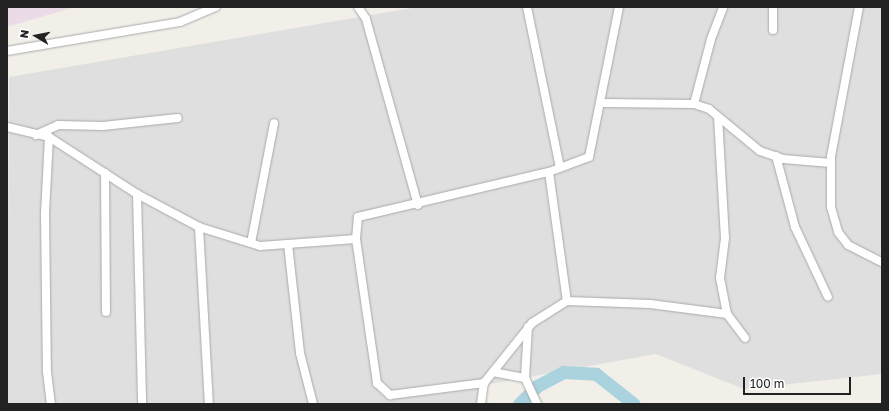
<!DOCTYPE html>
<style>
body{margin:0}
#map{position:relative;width:889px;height:411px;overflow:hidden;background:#f2efe9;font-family:"Golos Text",sans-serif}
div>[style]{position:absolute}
.residential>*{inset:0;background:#e0dfdf}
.industrial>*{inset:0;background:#ebdbe8}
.river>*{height:13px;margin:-6.5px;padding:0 6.5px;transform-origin:6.5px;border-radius:6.5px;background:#aad3df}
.roads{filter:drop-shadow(0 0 1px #a9a9a9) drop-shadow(0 0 1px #a9a9a9)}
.minor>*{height:8px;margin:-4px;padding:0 4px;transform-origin:4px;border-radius:4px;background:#fff}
span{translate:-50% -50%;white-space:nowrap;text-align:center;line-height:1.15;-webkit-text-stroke:4px #fff;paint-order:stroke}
.frame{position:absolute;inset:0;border:8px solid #222;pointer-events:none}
.north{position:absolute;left:16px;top:16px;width:40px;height:40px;-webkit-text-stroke:3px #fff;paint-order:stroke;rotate:280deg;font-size:11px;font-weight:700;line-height:16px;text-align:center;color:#222}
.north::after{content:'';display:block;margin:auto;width:14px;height:18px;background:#222;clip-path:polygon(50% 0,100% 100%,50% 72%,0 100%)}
.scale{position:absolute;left:743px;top:377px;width:108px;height:18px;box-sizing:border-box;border:2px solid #222;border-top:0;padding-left:5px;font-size:12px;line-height:14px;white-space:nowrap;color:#222;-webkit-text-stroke:3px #fff;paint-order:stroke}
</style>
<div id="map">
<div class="residential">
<i style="clip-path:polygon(418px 7px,882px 7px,882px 374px,744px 389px,656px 354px,479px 386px,476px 404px,7px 404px,9px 77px)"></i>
</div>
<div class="industrial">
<i style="clip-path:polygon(7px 7px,75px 7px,7px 27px)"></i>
</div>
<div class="river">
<i style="left:519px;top:404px;width:25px;rotate:-45deg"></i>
<i style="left:537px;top:386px;width:30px;rotate:-28deg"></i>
<i style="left:563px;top:372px;width:33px;rotate:3deg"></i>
<i style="left:596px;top:374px;width:48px;rotate:38.3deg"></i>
</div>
<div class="roads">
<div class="minor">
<i style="left:358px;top:7px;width:14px;rotate:56deg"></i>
<i style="left:366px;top:19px;width:193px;rotate:74.4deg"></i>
<i style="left:527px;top:7px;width:164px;rotate:78.4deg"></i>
<i style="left:619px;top:7px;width:153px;rotate:101.3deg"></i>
<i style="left:589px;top:157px;width:43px;rotate:159.4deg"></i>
<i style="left:549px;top:172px;width:130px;rotate:82.1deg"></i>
<i style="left:567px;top:301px;width:83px;rotate:2.1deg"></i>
<i style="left:650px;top:304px;width:78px;rotate:7.4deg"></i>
<i style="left:727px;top:314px;width:30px;rotate:53deg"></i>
<i style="left:859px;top:7px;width:153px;rotate:100.6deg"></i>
<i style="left:831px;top:157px;width:50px;rotate:90deg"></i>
<i style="left:831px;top:207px;width:26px;rotate:74deg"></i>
<i style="left:838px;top:232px;width:16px;rotate:52deg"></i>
<i style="left:848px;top:245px;width:38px;rotate:27deg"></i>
<i style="left:773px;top:30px;width:23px;rotate:-90deg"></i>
<i style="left:7px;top:51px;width:175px;rotate:-9.5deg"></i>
<i style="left:180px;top:22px;width:39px;rotate:-23deg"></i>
<i style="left:601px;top:103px;width:93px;rotate:0.6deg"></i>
<i style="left:694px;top:104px;width:16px;rotate:18deg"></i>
<i style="left:709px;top:109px;width:66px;rotate:39.5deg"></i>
<i style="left:760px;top:151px;width:24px;rotate:19deg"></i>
<i style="left:783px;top:159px;width:48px;rotate:4.8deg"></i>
<i style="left:694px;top:104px;width:67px;rotate:-75.3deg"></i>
<i style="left:711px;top:39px;width:34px;rotate:-69deg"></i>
<i style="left:718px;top:117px;width:121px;rotate:86.7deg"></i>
<i style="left:725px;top:238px;width:40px;rotate:97.1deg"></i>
<i style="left:720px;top:278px;width:37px;rotate:79deg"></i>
<i style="left:7px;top:127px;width:43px;rotate:13.4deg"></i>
<i style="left:49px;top:137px;width:105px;rotate:32.9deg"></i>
<i style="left:137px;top:194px;width:70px;rotate:28deg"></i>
<i style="left:199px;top:227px;width:64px;rotate:17.3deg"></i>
<i style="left:260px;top:246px;width:96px;rotate:-4.2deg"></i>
<i style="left:356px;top:239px;width:22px;rotate:-85deg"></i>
<i style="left:358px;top:217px;width:196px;rotate:-13.3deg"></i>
<i style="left:36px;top:135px;width:24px;rotate:-24deg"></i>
<i style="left:58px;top:125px;width:45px;rotate:1.3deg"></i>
<i style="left:103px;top:126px;width:75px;rotate:-6.1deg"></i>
<i style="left:49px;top:137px;width:77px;rotate:93deg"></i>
<i style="left:45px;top:214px;width:158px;rotate:89.3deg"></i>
<i style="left:47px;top:372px;width:32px;rotate:83deg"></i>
<i style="left:776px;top:156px;width:73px;rotate:75deg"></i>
<i style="left:795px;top:227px;width:77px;rotate:64.8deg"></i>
<i style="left:105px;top:173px;width:139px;rotate:89.6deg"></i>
<i style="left:137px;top:194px;width:210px;rotate:88.6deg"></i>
<i style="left:199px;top:227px;width:177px;rotate:86.8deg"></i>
<i style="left:356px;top:239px;width:146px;rotate:81.7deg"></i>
<i style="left:377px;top:383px;width:18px;rotate:43deg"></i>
<i style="left:390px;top:395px;width:95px;rotate:-7.3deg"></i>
<i style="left:484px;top:383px;width:77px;rotate:-51.3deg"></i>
<i style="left:532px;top:323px;width:41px;rotate:-32.2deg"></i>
<i style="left:251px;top:243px;width:122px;rotate:-79.1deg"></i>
<i style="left:288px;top:244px;width:110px;rotate:83.7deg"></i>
<i style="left:300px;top:353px;width:53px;rotate:75.7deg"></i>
<i style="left:528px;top:327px;width:51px;rotate:93.4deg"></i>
<i style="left:525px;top:378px;width:29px;rotate:65deg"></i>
<i style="left:493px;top:372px;width:33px;rotate:11deg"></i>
<i style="left:481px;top:404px;width:21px;rotate:-82deg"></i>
</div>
</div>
<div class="frame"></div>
<div class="north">N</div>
<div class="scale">100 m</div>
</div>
